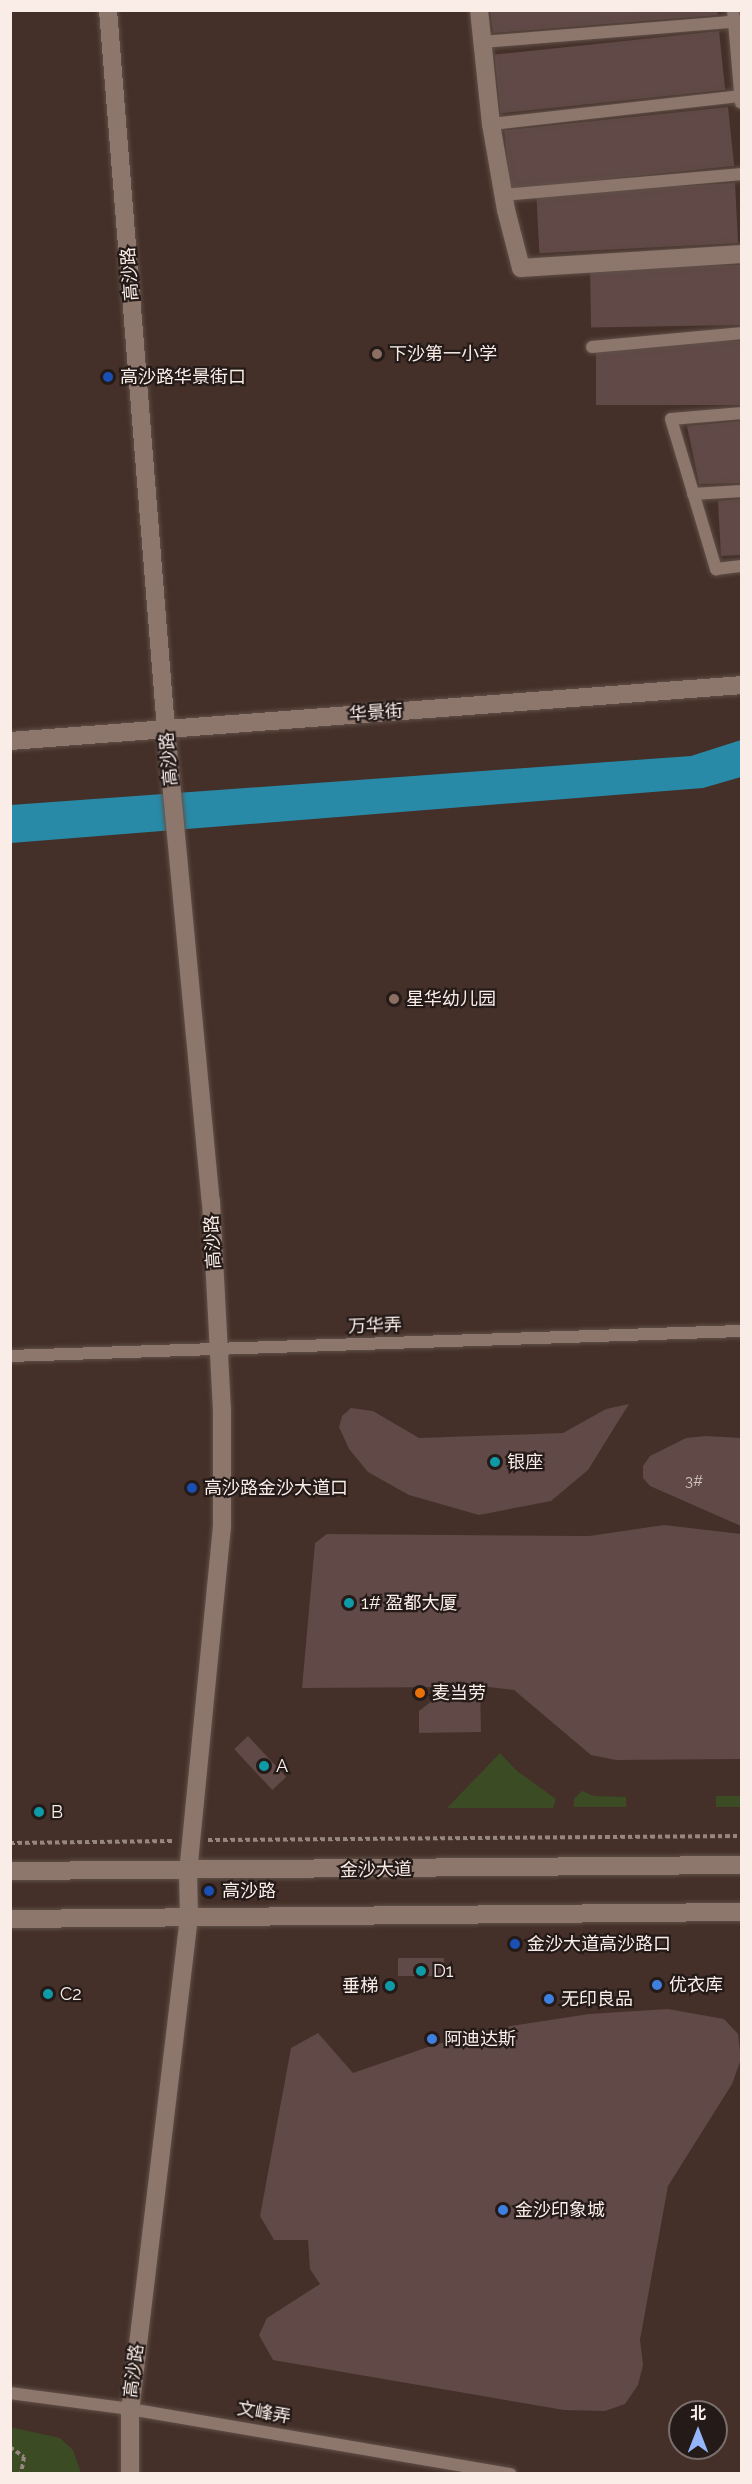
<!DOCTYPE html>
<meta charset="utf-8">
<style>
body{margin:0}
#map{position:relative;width:752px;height:2484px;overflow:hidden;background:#443028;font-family:Raleway,"Noto Sans SC",sans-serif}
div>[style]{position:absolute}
.green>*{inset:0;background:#3b4b23;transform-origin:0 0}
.water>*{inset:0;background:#288aa7}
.building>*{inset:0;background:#604946;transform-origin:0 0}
.path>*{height:4px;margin-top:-2px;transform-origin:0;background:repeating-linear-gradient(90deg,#978680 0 4.5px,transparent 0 7.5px)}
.roads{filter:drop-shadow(0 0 2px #604f48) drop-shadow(0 0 2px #604f48)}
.lane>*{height:12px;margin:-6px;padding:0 6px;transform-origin:6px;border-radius:6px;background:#8d766c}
.street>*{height:18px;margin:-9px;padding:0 9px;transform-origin:9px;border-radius:9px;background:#8d766c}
.secondary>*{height:18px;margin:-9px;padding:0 9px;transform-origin:9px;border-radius:9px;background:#8d766c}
.dots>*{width:16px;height:16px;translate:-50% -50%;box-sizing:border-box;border:3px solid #241a17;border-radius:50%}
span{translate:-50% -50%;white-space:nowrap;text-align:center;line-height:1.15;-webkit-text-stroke:4.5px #241a17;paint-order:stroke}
.number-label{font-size:15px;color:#d4c4c0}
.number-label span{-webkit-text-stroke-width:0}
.street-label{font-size:18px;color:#faede8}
.poi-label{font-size:18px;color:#faede8}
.left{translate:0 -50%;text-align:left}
.right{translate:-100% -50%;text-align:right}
.frame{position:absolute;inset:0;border:12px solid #faede8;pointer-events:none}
.north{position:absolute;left:668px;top:2400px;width:60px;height:60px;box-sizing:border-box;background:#241a17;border:2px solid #7a6e6b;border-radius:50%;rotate:0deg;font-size:16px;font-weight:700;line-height:24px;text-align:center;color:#faede8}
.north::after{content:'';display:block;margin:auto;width:21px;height:27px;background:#95b6fd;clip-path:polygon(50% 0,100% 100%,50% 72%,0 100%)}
</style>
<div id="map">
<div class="green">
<i style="clip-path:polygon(500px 1753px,517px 1771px,556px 1799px,553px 1808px,447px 1808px)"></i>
<i style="clip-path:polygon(582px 1791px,594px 1796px,626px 1797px,626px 1807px,574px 1807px,574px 1799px)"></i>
<i style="left:716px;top:1796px;width:25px;height:11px"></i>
<i style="clip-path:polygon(10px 2427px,60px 2438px,73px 2450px,81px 2473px,11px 2473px)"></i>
</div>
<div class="water">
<i style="clip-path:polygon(741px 740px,741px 777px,703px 788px,11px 843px,11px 805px,691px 756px)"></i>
</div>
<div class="building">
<i style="clip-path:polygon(490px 10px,717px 10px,718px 15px,493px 33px)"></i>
<i style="left:719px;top:31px;width:59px;height:226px;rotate:84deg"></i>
<i style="left:728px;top:107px;width:59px;height:225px;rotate:84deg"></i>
<i style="left:735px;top:183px;width:60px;height:199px;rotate:87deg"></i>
<i style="left:740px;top:265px;width:60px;height:150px;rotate:89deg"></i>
<i style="left:741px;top:341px;width:64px;height:145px;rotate:90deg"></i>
<i style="clip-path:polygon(741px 421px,741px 483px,699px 484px,687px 426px)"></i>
<i style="clip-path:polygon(741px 499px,741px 555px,721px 556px,718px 501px)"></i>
<i style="clip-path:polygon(629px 1404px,588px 1470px,551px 1501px,479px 1515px,409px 1495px,368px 1472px,349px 1449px,339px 1427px,342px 1416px,351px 1408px,373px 1411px,419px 1438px,563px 1433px,606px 1409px)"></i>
<i style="clip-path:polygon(706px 1436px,741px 1438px,741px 1526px,650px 1486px,643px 1478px,643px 1466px,650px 1456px,686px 1438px)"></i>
<i style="clip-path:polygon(664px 1525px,741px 1534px,741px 1759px,616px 1760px,591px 1755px,514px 1690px,480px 1686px,481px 1732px,419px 1733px,419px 1711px,450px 1687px,302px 1688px,315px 1543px,327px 1534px,589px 1536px)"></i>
<i style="left:248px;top:1736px;width:56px;height:19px;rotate:47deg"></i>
<i style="left:398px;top:1958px;width:46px;height:18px"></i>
<i style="clip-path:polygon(668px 2009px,724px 2019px,738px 2034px,741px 2059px,732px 2084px,668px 2186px,640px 2340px,643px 2365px,638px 2385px,625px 2404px,605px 2411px,564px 2410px,273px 2360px,259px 2335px,267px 2318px,320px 2284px,310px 2269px,308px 2240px,274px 2240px,260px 2216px,291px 2048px,318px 2033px,353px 2073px,434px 2045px,511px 2026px,589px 2014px)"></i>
</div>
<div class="path">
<i style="left:208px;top:1840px;width:534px;rotate:-0.43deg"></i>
<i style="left:10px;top:1843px;width:164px;rotate:-0.7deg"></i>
<i style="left:10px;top:2447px;width:17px;rotate:36deg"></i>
<i style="left:24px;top:2457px;width:17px;rotate:100deg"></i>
</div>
<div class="roads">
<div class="lane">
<i style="left:733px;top:10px;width:93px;rotate:85.1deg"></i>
<i style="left:482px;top:42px;width:261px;rotate:-4.6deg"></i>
<i style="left:491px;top:124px;width:253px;rotate:-6.4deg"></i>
<i style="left:503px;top:195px;width:240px;rotate:-5deg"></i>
<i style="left:592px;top:347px;width:151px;rotate:-5.3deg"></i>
<i style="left:742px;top:413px;width:71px;rotate:175.2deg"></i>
<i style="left:671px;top:419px;width:157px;rotate:73.3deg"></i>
<i style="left:716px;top:569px;width:26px;rotate:-7deg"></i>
<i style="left:693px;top:494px;width:49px;rotate:-3.5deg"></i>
<i style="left:10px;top:1356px;width:732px;rotate:-1.96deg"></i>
<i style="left:10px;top:2393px;width:121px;rotate:7.6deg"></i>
<i style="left:130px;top:2409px;width:386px;rotate:9.7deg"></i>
</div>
<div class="street">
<i style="left:479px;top:10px;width:115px;rotate:84deg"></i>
<i style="left:491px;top:124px;width:87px;rotate:80.1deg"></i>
<i style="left:506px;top:210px;width:60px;rotate:75.5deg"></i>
<i style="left:521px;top:268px;width:221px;rotate:-3.6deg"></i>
</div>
<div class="secondary">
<i style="left:108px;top:10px;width:721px;rotate:85.39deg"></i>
<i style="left:166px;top:729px;width:474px;rotate:84.6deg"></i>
<i style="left:211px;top:1201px;width:209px;rotate:87deg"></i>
<i style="left:222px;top:1410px;width:116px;rotate:90deg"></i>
<i style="left:222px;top:1526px;width:348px;rotate:95.6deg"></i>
<i style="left:188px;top:1872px;width:45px;rotate:88.7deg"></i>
<i style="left:189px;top:1917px;width:496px;rotate:96.8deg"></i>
<i style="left:130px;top:2409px;width:65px;rotate:90deg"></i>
<i style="left:10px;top:741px;width:734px;rotate:-4.37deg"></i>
<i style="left:10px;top:1871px;width:732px;rotate:-0.47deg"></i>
<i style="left:10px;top:1919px;width:732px;rotate:-0.55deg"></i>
</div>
</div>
<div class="dots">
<i style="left:377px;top:354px;background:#8d6e63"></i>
<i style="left:108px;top:377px;background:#1a4fb4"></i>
<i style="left:394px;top:999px;background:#8d6e63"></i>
<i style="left:495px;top:1462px;background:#0f9aa8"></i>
<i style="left:192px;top:1488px;background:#1a4fb4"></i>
<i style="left:349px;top:1603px;background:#0f9aa8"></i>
<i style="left:420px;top:1693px;background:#e8710a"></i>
<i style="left:264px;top:1766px;background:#0f9aa8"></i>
<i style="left:39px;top:1812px;background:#0f9aa8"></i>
<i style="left:209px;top:1891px;background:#1a4fb4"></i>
<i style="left:515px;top:1944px;background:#1a4fb4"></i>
<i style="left:421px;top:1971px;background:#0f9aa8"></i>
<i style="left:657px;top:1985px;background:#3f7fe0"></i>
<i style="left:390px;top:1986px;background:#0f9aa8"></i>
<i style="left:48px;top:1994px;background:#0f9aa8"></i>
<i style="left:549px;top:1999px;background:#3f7fe0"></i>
<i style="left:432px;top:2039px;background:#3f7fe0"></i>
<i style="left:503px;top:2210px;background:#3f7fe0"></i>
</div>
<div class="number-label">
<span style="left:694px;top:1482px">3#</span>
</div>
<div class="street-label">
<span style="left:130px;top:274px;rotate:-94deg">高沙路</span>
<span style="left:376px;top:713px;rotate:-4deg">华景街</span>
<span style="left:169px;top:759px;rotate:-95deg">高沙路</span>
<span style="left:213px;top:1242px;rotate:-93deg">高沙路</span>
<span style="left:375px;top:1326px;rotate:-2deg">万华弄</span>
<span style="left:376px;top:1870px;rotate:-1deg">金沙大道</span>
<span style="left:134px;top:2371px;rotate:-83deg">高沙路</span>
<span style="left:264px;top:2413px;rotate:10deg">文峰弄</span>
</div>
<div class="poi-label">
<span class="left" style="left:389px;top:354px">下沙第一小学</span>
<span class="left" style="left:120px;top:377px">高沙路华景街口</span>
<span class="left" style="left:406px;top:999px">星华幼儿园</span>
<span class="left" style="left:507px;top:1462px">银座</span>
<span class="left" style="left:204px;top:1488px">高沙路金沙大道口</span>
<span class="left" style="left:361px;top:1603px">1# 盈都大厦</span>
<span class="left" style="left:432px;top:1693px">麦当劳</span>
<span class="left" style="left:276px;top:1766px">A</span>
<span class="left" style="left:51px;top:1812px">B</span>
<span class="left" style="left:222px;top:1891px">高沙路</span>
<span class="left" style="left:527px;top:1944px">金沙大道高沙路口</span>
<span class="left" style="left:433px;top:1971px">D1</span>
<span class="left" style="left:669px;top:1985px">优衣库</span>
<span class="right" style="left:378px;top:1986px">垂梯</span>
<span class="left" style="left:60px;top:1994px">C2</span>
<span class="left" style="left:561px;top:1999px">无印良品</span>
<span class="left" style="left:444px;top:2039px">阿迪达斯</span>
<span class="left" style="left:515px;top:2210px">金沙印象城</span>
</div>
<div class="frame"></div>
<div class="north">北</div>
</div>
